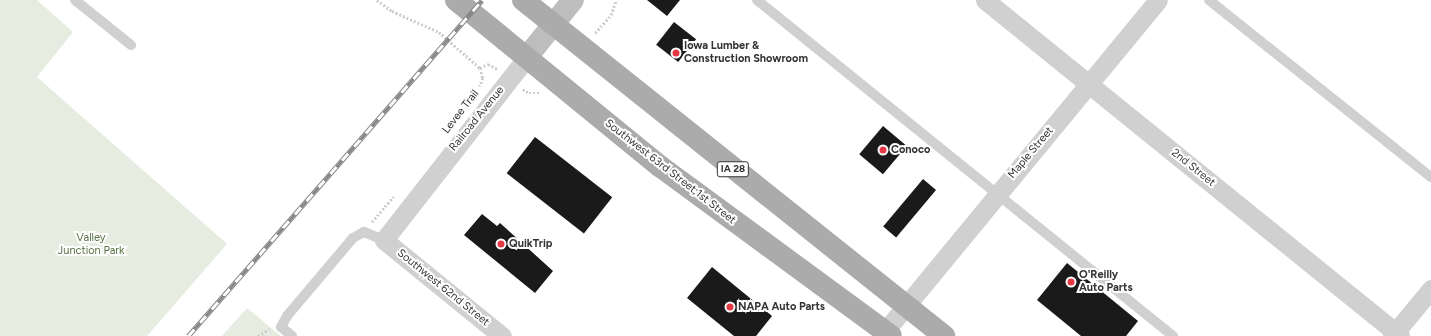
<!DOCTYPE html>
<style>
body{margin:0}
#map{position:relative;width:1431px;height:336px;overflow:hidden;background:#fff;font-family:Figtree,sans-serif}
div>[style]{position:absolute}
.green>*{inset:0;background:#e6ecdf}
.building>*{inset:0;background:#1a1a1a;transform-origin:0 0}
.path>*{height:2.5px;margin-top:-1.25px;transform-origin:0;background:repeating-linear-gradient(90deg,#cdcdcd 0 2px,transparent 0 4px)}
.lane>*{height:10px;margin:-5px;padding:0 5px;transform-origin:5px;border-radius:5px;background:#d0d0d0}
.street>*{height:19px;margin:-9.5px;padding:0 9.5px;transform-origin:9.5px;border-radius:9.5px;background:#d0d0d0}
.secondary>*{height:22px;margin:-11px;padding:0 11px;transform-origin:11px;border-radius:11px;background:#bdbdbd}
.primary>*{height:22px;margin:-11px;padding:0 11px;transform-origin:11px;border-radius:11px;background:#ababab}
.rail>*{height:4.5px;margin-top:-2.25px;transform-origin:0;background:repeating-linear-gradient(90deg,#fff 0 9px,#888 0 18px);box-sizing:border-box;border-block:1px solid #888}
.dots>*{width:11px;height:11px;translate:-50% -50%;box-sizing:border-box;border:2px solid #fff;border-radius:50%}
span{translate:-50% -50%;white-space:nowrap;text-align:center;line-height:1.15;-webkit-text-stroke:4px #fff;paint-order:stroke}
.shield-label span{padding:1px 3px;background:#fff;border:1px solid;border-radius:3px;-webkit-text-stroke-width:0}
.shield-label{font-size:10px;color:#333;font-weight:700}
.poi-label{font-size:11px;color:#333;font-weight:700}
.left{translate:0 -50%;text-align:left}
.street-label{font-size:11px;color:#333}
.park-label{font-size:11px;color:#56703f}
</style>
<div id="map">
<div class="green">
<i style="clip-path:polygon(0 0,37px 0,73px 32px,37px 77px,227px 244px,147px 336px,0 336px)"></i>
<i style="clip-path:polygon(247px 308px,281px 336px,222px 336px)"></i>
</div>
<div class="building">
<i style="clip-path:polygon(647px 0,680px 0,667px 16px)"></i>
<i style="left:674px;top:22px;width:28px;height:29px;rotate:38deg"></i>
<i style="left:883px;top:126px;width:31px;height:37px;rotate:40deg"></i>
<i style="left:535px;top:137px;width:98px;height:46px;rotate:38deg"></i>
<i style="left:923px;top:179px;width:17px;height:62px;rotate:40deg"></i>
<i style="clip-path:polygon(482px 214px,497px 226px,500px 223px,553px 271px,535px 293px,464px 235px)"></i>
<i style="clip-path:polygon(1067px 263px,1138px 321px,1126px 336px,1081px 336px,1037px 300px)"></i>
<i style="clip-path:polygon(712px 267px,772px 316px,756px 336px,734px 336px,687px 298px)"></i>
</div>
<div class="path">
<i style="left:377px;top:0;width:19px;rotate:36deg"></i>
<i style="left:392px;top:11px;width:51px;rotate:24.1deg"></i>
<i style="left:439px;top:32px;width:55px;rotate:41.3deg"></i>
<i style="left:480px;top:68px;width:10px;rotate:73deg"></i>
<i style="left:483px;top:78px;width:9px;rotate:111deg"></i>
<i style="left:595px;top:33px;width:24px;rotate:-48deg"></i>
<i style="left:611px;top:15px;width:16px;rotate:-72deg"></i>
<i style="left:480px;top:68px;width:9px;rotate:-27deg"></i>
<i style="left:488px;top:64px;width:11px;rotate:27deg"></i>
<i style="left:523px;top:89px;width:7px;rotate:34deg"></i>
<i style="left:529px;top:93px;width:10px"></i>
<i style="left:372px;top:222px;width:33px;rotate:-50deg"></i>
<i style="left:258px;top:336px;width:13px;rotate:-32deg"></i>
</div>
<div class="lane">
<i style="left:75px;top:0;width:72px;rotate:38.8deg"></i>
<i style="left:757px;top:0;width:535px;rotate:38.93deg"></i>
<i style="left:1209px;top:0;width:284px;rotate:38.6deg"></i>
<i style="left:292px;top:336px;width:14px;rotate:-141deg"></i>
<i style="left:281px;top:327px;width:13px;rotate:-61deg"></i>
<i style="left:287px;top:316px;width:102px;rotate:-49.8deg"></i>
<i style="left:353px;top:238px;width:13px;rotate:-29deg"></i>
<i style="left:364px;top:232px;width:22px;rotate:22deg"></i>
</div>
<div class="street">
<i style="left:985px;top:0;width:534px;rotate:38.99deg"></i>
<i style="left:502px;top:336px;width:152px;rotate:-140.9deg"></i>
<i style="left:384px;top:240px;width:232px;rotate:-52deg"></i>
<i style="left:881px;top:336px;width:435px;rotate:-50.5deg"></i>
<i style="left:1392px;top:336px;width:61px;rotate:-50.3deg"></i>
</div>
<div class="secondary">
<i style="left:527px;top:57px;width:73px;rotate:-51.1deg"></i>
</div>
<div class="primary">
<i style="left:456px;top:0;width:264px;rotate:39.2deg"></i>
<i style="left:661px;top:167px;width:285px;rotate:36.3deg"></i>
<i style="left:523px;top:0;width:539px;rotate:38.59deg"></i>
</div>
<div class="rail">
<i style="left:188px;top:336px;width:446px;rotate:-48.8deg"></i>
</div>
<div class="dots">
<i style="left:676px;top:53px;background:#e63946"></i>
<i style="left:883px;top:150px;background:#e63946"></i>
<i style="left:501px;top:244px;background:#e63946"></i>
<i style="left:1071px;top:282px;background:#e63946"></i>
<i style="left:730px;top:307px;background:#e63946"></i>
</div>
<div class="shield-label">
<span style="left:733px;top:169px">IA 28</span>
</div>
<div class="poi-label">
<span class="left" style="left:684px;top:53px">Iowa Lumber &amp;<br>Construction Showroom</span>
<span class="left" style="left:891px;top:150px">Conoco</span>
<span class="left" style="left:509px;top:244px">QuikTrip</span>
<span class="left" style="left:1079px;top:282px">O'Reilly<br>Auto Parts</span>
<span class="left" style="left:738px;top:307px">NAPA Auto Parts</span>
</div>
<div class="street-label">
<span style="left:461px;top:112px;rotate:-52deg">Levee Trail</span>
<span style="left:477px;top:119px;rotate:-51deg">Railroad Avenue</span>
<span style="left:1031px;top:153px;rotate:-50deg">Maple Street</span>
<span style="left:1193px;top:168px;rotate:39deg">2nd Street</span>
<span style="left:670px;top:172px;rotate:38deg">Southwest 63rd Street;1st Street</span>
<span style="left:443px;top:288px;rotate:39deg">Southwest 62nd Street</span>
</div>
<div class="park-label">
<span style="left:91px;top:245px">Valley<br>Junction Park</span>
</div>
</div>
